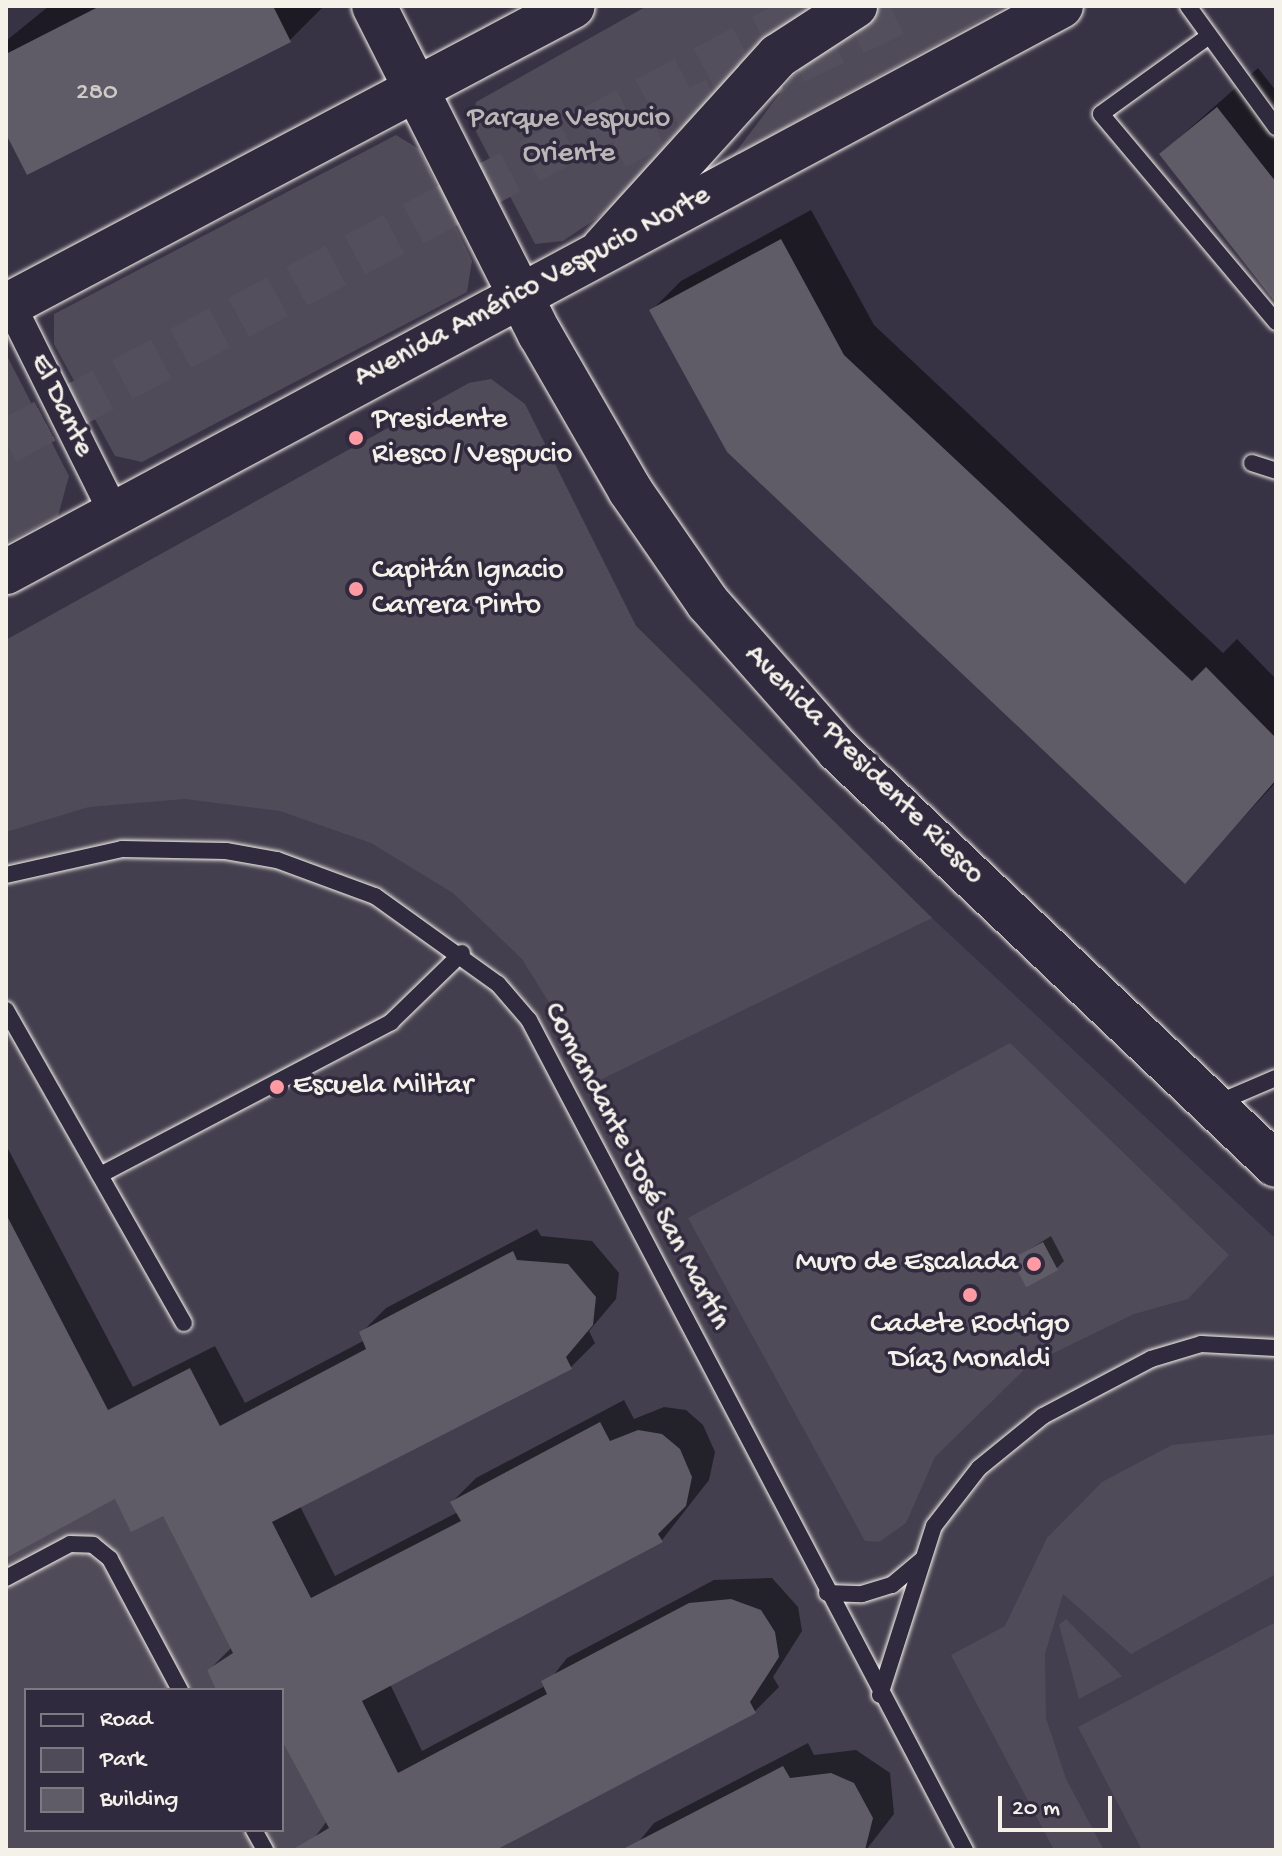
<!DOCTYPE html>
<meta charset="utf-8">
<style>
body{margin:0}
#map{position:relative;width:1282px;height:1856px;overflow:hidden;background:#373244;font-family:"Gochi Hand",sans-serif}
div>[style]{position:absolute}
.built>*{inset:0;background:#433f4e}
.green>*{inset:0;background:#504b59}
.shadow>*{inset:0;background:#0007}
.building>*{inset:0;background:#5f5c67;transform-origin:0 0}
.motorway-tunnel>*{height:44px;margin-top:-22px;transform-origin:0;background:repeating-linear-gradient(90deg,#534f5d 0 44px,transparent 0 66px)}
.roads{filter:drop-shadow(0 0 2px #f4f1e8) drop-shadow(0 0 2px #f4f1e8)}
.service>*{height:16px;margin:-8px;padding:0 8px;transform-origin:8px;border-radius:8px;background:#2f2a3d}
.minor>*{height:30px;margin:-15px;padding:0 15px;transform-origin:15px;border-radius:15px;background:#2f2a3d}
.secondary>*{height:44px;margin:-22px;padding:0 22px;transform-origin:22px;border-radius:22px;background:#2f2a3d}
.primary>*{height:44px;margin:-22px;padding:0 22px;transform-origin:22px;border-radius:22px;background:#2f2a3d}
.motorway>*{height:44px;margin:-22px;padding:0 22px;transform-origin:22px;border-radius:22px;background:#2f2a3d}
.dots>*{width:22px;height:22px;translate:-50% -50%;box-sizing:border-box;border:4px solid #2f2a3d;border-radius:50%}
span{translate:-50% -50%;white-space:nowrap;text-align:center;line-height:1.15;-webkit-text-stroke:7px #2f2a3d;paint-order:stroke}
.number-label{font-size:26px;color:#cfccc8}
.number-label span{-webkit-text-stroke-width:0}
.park-label{font-size:30px;color:#bbb7b6}
.street-label{font-size:30px;color:#f4f1e8}
.poi-label{font-size:30px;color:#f4f1e8}
.left{translate:0 -50%;text-align:left}
.right{translate:-100% -50%;text-align:right}
.frame{position:absolute;inset:0;border:8px solid #f4f1e8;pointer-events:none}
.legend{position:absolute;left:24px;top:1688px;width:260px;height:144px;box-sizing:border-box;background:#2f2a3d;border:2px solid #7e7a81;margin:0;padding:10px 14px;list-style:none;font-size:24px;color:#f4f1e8}
.legend li{display:flex;align-items:center;gap:16px;height:40px}
.legend b{width:40px;border:2px solid #7e7a81}
.scale{position:absolute;left:998px;top:1796px;width:114px;height:36px;box-sizing:border-box;border:4px solid #f4f1e8;border-top:0;padding-left:10px;font-size:24px;line-height:28px;white-space:nowrap;color:#f4f1e8;-webkit-text-stroke:6px #2f2a3d;paint-order:stroke}
</style>
<div id="map">
<div class="built">
<i style="clip-path:polygon(evenodd,491px 379px,525px 404px,636px 626px,932px 918px,1276px 1239px,1276px 1850px,6px 1850px,6px 640px,469px 383px,491px 379px,26px 1690px,282px 1690px,282px 1830px,26px 1830px,26px 1690px)"></i>
</div>
<div class="green">
<i style="clip-path:polygon(647px 6px,813px 6px,752px 53px,609px 210px,563px 241px,535px 244px,472px 124px,476px 102px)"></i>
<i style="clip-path:polygon(890px 6px,1006px 6px,732px 157px,793px 76px)"></i>
<i style="clip-path:polygon(396px 135px,419px 149px,472px 261px,467px 292px,142px 462px,115px 456px,54px 344px,54px 314px)"></i>
<i style="clip-path:polygon(6px 354px,69px 476px,58px 516px,6px 543px)"></i>
<i style="clip-path:polygon(491px 379px,525px 404px,636px 626px,932px 918px,598px 1081px,522px 959px,453px 893px,371px 843px,280px 811px,185px 799px,89px 807px,6px 832px,6px 640px,469px 383px)"></i>
<i style="clip-path:polygon(1010px 1043px,1229px 1255px,1188px 1299px,1134px 1314px,1029px 1365px,935px 1457px,906px 1523px,879px 1542px,865px 1541px,688px 1218px)"></i>
<i style="clip-path:polygon(1276px 1434px,1276px 1574px,1131px 1654px,1063px 1594px,1045px 1654px,1046px 1718px,1066px 1779px,1104px 1850px,1054px 1850px,951px 1655px,1005px 1626px,1047px 1538px,1102px 1482px,1172px 1445px)"></i>
<i style="clip-path:polygon(115px 1499px,163px 1516px,233px 1653px,207px 1670px,216px 1690px,26px 1690px,26px 1830px,282px 1830px,282px 1741px,329px 1828px,303px 1850px,6px 1850px,6px 1558px)"></i>
<i style="clip-path:polygon(1066px 1619px,1122px 1676px,1079px 1699px,1059px 1625px)"></i>
<i style="clip-path:polygon(1276px 1622px,1276px 1850px,1142px 1850px,1078px 1727px)"></i>
</div>
<div class="shadow">
<i style="clip-path:polygon(49px 6px,324px 6px,290px 40px,6px 130px,6px 41px)"></i>
<i style="clip-path:polygon(1258px 68px,1276px 91px,1276px 299px,1161px 154px)"></i>
<i style="clip-path:polygon(811px 210px,874px 325px,1223px 653px,1237px 639px,1276px 679px,1276px 782px,1185px 881px,651px 311px,681px 281px)"></i>
<i style="clip-path:polygon(6px 1145px,133px 1387px,215px 1346px,245px 1403px,365px 1340px,362px 1332px,386px 1308px,537px 1229px,541px 1236px,592px 1241px,619px 1273px,616px 1299px,589px 1331px,595px 1343px,571px 1367px,300px 1506px,335px 1576px,458px 1512px,452px 1502px,476px 1478px,624px 1400px,634px 1419px,664px 1407px,686px 1410px,703px 1425px,715px 1452px,709px 1480px,662px 1540px,390px 1684px,422px 1751px,545px 1686px,567px 1658px,714px 1580px,772px 1578px,798px 1607px,802px 1631px,773px 1677px,779px 1687px,755px 1711px,492px 1850px,305px 1850px,327px 1821px,282px 1737px,282px 1690px,218px 1690px,209px 1670px,232px 1647px,164px 1513px,116px 1496px,6px 1555px)"></i>
<i style="clip-path:polygon(1051px 1236px,1064px 1261px,1057px 1268px,1014px 1259px)"></i>
<i style="clip-path:polygon(808px 1743px,814px 1755px,856px 1750px,890px 1773px,894px 1814px,866px 1850px,632px 1850px,654px 1823px)"></i>
</div>
<div class="building">
<i style="clip-path:polygon(100px 6px,273px 6px,291px 42px,27px 175px,6px 134px,6px 54px)"></i>
<i style="clip-path:polygon(1217px 107px,1276px 182px,1276px 303px,1159px 154px)"></i>
<i style="clip-path:polygon(781px 239px,844px 355px,1192px 681px,1206px 667px,1276px 738px,1276px 780px,1185px 884px,727px 452px,649px 310px)"></i>
<i style="clip-path:polygon(6px 1214px,108px 1410px,190px 1368px,220px 1426px,366px 1349px,359px 1332px,513px 1251px,517px 1260px,568px 1264px,596px 1297px,593px 1325px,566px 1357px,572px 1369px,272px 1522px,311px 1598px,461px 1521px,450px 1502px,600px 1422px,610px 1441px,638px 1430px,662px 1434px,680px 1449px,692px 1477px,686px 1506px,658px 1534px,663px 1542px,362px 1701px,398px 1773px,547px 1694px,541px 1681px,689px 1603px,731px 1599px,761px 1610px,775px 1632px,779px 1657px,750px 1702px,756px 1713px,496px 1850px,292px 1850px,329px 1828px,282px 1741px,282px 1690px,216px 1690px,207px 1670px,233px 1653px,163px 1516px,131px 1532px,115px 1499px,6px 1558px)"></i>
<i style="left:1043px;top:1242px;width:32px;height:36px;rotate:62deg"></i>
<i style="clip-path:polygon(783px 1766px,790px 1778px,831px 1773px,854px 1783px,873px 1818px,865px 1850px,621px 1850px)"></i>
</div>
<div class="motorway-tunnel">
<i style="left:616px;top:147px;width:327px;rotate:-25.5deg"></i>
<i style="left:6px;top:442px;width:923px;rotate:-28.17deg"></i>
</div>
<div class="roads">
<div class="service">
<i style="left:1188px;top:6px;width:150px;rotate:54deg"></i>
<i style="left:1209px;top:36px;width:133px;rotate:144.2deg"></i>
<i style="left:1101px;top:114px;width:272px;rotate:49.9deg"></i>
<i style="left:1252px;top:463px;width:25px;rotate:18deg"></i>
<i style="left:6px;top:875px;width:119px;rotate:-12.6deg"></i>
<i style="left:122px;top:849px;width:104px;rotate:1.1deg"></i>
<i style="left:226px;top:851px;width:52px;rotate:10deg"></i>
<i style="left:277px;top:860px;width:104px;rotate:20.2deg"></i>
<i style="left:375px;top:896px;width:151px;rotate:35.6deg"></i>
<i style="left:498px;top:984px;width:48px;rotate:49.3deg"></i>
<i style="left:529px;top:1020px;width:938px;rotate:62.29deg"></i>
<i style="left:6px;top:1010px;width:360px;rotate:60.4deg"></i>
<i style="left:1215px;top:1104px;width:66px;rotate:-23.1deg"></i>
<i style="left:100px;top:1175px;width:329px;rotate:-27.7deg"></i>
<i style="left:391px;top:1022px;width:99px;rotate:-44.2deg"></i>
<i style="left:6px;top:1578px;width:72px;rotate:-28deg"></i>
<i style="left:70px;top:1544px;width:23px;rotate:2deg"></i>
<i style="left:93px;top:1545px;width:22px;rotate:39deg"></i>
<i style="left:110px;top:1559px;width:149px;rotate:61.9deg"></i>
<i style="left:827px;top:1593px;width:35px;rotate:2deg"></i>
<i style="left:862px;top:1594px;width:31px;rotate:-17deg"></i>
<i style="left:892px;top:1585px;width:39px;rotate:-40deg"></i>
<i style="left:880px;top:1695px;width:177px;rotate:-72.3deg"></i>
<i style="left:934px;top:1526px;width:73px;rotate:-52.2deg"></i>
<i style="left:979px;top:1468px;width:82px;rotate:-39.1deg"></i>
<i style="left:1043px;top:1416px;width:122px;rotate:-27.8deg"></i>
<i style="left:1151px;top:1359px;width:52px;rotate:-16.7deg"></i>
<i style="left:1201px;top:1344px;width:75px;rotate:3.1deg"></i>
<i style="left:254px;top:1830px;width:23px;rotate:61deg"></i>
</div>
<div class="minor">
<i style="left:6px;top:296px;width:245px;rotate:63.5deg"></i>
</div>
<div class="secondary">
<i style="left:374px;top:6px;width:368px;rotate:63.2deg"></i>
<i style="left:540px;top:334px;width:180px;rotate:60deg"></i>
<i style="left:630px;top:490px;width:137px;rotate:55.4deg"></i>
<i style="left:708px;top:603px;width:196px;rotate:48.5deg"></i>
<i style="left:838px;top:750px;width:603px;rotate:43.46deg"></i>
</div>
<div class="primary">
<i style="left:6px;top:306px;width:641px;rotate:-27.88deg"></i>
<i style="left:6px;top:572px;width:1197px;rotate:-28.21deg"></i>
</div>
<div class="motorway">
<i style="left:603px;top:249px;width:261px;rotate:-47.8deg"></i>
<i style="left:778px;top:56px;width:92px;rotate:-33deg"></i>
</div>
</div>
<div class="dots">
<i style="left:356px;top:438px;background:#ff9aa2"></i>
<i style="left:356px;top:589px;background:#ff9aa2"></i>
<i style="left:277px;top:1087px;background:#ff9aa2"></i>
<i style="left:1034px;top:1264px;background:#ff9aa2"></i>
<i style="left:970px;top:1295px;background:#ff9aa2"></i>
</div>
<div class="number-label">
<span style="left:97px;top:94px">280</span>
</div>
<div class="park-label">
<span style="left:569px;top:137px">Parque Vespucio<br>Oriente</span>
</div>
<div class="street-label">
<span style="left:533px;top:288px;rotate:-28deg">Avenida Américo Vespucio Norte</span>
<span style="left:60px;top:406px;rotate:64deg">El Dante</span>
<span style="left:863px;top:766px;rotate:45deg">Avenida Presidente Riesco</span>
<span style="left:635px;top:1167px;rotate:62deg">Comandante José San Martín</span>
</div>
<div class="poi-label">
<span class="left" style="left:372px;top:438px">Presidente<br>Riesco / Vespucio</span>
<span class="left" style="left:372px;top:589px">Capitán Ignacio<br>Carrera Pinto</span>
<span class="left" style="left:293px;top:1087px">Escuela Militar</span>
<span class="right" style="left:1018px;top:1264px">Muro de Escalada</span>
<span style="left:970px;top:1343px">Cadete Rodrigo<br>Díaz Monaldi</span>
</div>
<div class="frame"></div>
<ul class="legend">
<li><b style="height:10px;background:#2f2a3d"></b>Road</li>
<li><b style="height:22px;background:#504b59"></b>Park</li>
<li><b style="height:22px;background:#5f5c67"></b>Building</li>
</ul>
<div class="scale">20 m</div>
</div>
